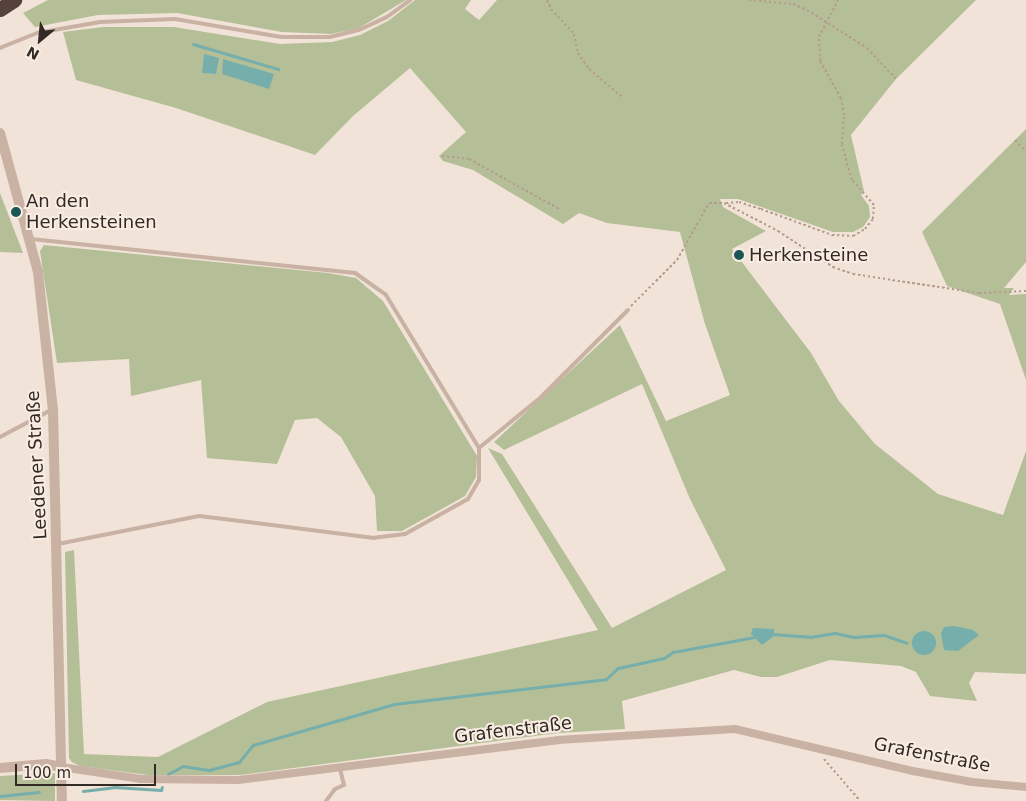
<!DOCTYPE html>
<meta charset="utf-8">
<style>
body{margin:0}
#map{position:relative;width:1026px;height:801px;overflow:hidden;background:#f1e3d7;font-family:"DejaVu Sans",sans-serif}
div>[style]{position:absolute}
.green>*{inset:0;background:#b5bf97}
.water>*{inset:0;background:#76aeac}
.round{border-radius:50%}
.stream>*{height:3px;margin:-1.5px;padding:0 1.5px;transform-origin:1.5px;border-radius:1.5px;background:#76aeac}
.path>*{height:2px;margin-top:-1px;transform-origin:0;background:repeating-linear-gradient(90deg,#b49b8d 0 2.5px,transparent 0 5px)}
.service>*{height:4px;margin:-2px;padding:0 2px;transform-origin:2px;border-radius:2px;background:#c9b1a3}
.minor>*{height:8px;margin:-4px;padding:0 4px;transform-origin:4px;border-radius:4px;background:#c9b1a3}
.tertiary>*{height:10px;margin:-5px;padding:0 5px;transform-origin:5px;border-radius:5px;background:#c9b1a3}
.motorway>*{height:15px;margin:-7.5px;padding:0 7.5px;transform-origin:7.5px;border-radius:7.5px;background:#55423c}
.dots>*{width:14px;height:14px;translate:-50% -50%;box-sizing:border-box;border:2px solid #f9ede3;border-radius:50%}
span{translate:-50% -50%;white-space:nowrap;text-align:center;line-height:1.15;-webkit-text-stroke:4px #f9ede3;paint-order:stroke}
.poi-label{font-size:18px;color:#332925}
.left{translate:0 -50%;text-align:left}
.street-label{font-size:18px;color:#332925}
.north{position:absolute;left:15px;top:15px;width:50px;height:50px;-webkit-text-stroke:4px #f9ede3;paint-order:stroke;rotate:208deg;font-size:14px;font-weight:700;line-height:20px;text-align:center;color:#332925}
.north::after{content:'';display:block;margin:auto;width:18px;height:22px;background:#332925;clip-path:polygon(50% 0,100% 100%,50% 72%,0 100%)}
.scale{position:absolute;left:15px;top:764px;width:141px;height:22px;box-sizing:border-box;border:2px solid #332925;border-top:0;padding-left:6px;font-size:15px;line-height:18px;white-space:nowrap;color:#332925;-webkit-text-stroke:4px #f9ede3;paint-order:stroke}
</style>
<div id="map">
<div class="green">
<i style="clip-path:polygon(48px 0,406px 0,359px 28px,331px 34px,282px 32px,177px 13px,98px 15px,35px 27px,23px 13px)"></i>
<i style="clip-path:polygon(415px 0,471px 0,465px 9px,479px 20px,497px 0,976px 0,896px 79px,851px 135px,864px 191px,861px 195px,869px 206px,870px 217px,863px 227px,853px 232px,833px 232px,738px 199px,720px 199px,723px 207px,766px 231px,732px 249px,811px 353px,839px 401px,875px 444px,938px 494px,1003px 515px,1026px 451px,1026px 674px,975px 672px,969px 683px,977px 701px,930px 696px,916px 672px,901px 666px,830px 660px,777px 677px,761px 677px,734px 670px,622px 701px,625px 729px,558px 733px,240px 775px,148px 775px,80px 766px,72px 762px,69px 758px,65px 552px,74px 550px,84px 754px,158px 757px,267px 702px,598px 630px,488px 448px,502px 454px,612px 628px,726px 570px,690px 499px,642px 384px,504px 450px,494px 442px,620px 325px,666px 421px,730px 395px,705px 324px,680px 232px,607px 223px,579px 213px,563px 224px,473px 170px,443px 161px,439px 156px,466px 132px,410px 68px,353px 116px,315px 155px,176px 108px,76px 80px,63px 32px,103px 27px,174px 27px,280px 44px,332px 42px,360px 35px,388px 21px)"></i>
<i style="clip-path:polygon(1026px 129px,1026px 262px,1004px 288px,1014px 288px,1009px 295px,1026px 294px,1026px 380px,1000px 304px,947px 286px,922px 232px)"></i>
<i style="clip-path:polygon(0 193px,23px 253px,0 252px)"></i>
<i style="clip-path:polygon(44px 245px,328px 273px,356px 278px,383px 301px,477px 456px,476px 477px,465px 496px,402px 531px,377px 531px,375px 496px,341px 437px,317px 418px,295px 420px,277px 464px,207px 458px,201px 380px,131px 396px,129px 359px,57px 363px,40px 251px)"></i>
<i style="clip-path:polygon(55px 773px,55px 801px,0 800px,0 776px)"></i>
</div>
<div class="water">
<i style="clip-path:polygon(204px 54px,219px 58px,216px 74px,202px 73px)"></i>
<i style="clip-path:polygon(223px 59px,274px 74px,269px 89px,222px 74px)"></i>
<i style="clip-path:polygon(954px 626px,973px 630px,979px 635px,958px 651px,944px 650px,941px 634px,944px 627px)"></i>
<i style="clip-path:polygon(753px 628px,774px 629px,774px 636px,762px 645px,751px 634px)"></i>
<i class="round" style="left:912px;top:631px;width:24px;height:24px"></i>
</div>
<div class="stream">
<i style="left:193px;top:44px;width:89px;rotate:16.4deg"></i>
<i style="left:771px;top:634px;width:39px;rotate:4deg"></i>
<i style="left:810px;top:637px;width:25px;rotate:-9deg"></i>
<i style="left:835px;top:633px;width:19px;rotate:12deg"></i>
<i style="left:854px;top:637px;width:30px;rotate:-4deg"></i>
<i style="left:884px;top:635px;width:24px;rotate:19deg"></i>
<i style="left:168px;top:774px;width:17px;rotate:-28deg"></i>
<i style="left:183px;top:766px;width:26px;rotate:9deg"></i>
<i style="left:209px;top:770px;width:31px;rotate:-15deg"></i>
<i style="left:239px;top:762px;width:22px;rotate:-51deg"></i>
<i style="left:253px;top:745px;width:147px;rotate:-16.2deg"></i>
<i style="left:394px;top:704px;width:213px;rotate:-6.7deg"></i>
<i style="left:606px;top:679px;width:16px;rotate:-43deg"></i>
<i style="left:618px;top:668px;width:47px;rotate:-12.3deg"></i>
<i style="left:664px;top:658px;width:11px;rotate:-34deg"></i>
<i style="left:673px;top:652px;width:83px;rotate:-10.4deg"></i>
<i style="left:83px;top:791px;width:31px;rotate:-7deg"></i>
<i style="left:114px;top:787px;width:47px;rotate:3.7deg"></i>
<i style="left:161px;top:790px;width:3px;rotate:-72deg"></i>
<i style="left:0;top:796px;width:39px;rotate:-6deg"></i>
</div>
<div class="path">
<i style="left:547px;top:0;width:10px;rotate:66deg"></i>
<i style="left:551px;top:9px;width:34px;rotate:47deg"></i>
<i style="left:574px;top:34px;width:19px;rotate:78deg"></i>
<i style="left:578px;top:53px;width:19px;rotate:55deg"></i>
<i style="left:589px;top:69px;width:43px;rotate:40.3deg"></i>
<i style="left:749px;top:0;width:44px;rotate:5.2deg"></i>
<i style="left:793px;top:4px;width:15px;rotate:23deg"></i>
<i style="left:807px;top:10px;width:71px;rotate:32.3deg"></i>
<i style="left:867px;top:48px;width:42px;rotate:46.9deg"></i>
<i style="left:1015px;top:140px;width:16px;rotate:47deg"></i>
<i style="left:442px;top:156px;width:27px;rotate:6deg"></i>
<i style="left:469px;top:159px;width:105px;rotate:29deg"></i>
<i style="left:726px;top:203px;width:13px;rotate:-4deg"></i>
<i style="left:739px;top:202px;width:23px;rotate:18deg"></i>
<i style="left:761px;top:209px;width:76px;rotate:20.1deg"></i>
<i style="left:832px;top:235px;width:21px;rotate:3deg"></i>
<i style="left:853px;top:236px;width:14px;rotate:-30deg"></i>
<i style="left:865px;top:229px;width:13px;rotate:-51deg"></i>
<i style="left:873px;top:219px;width:14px;rotate:-86deg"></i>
<i style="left:874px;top:205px;width:33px;rotate:-131deg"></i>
<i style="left:852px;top:180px;width:37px;rotate:-106deg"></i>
<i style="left:842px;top:144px;width:29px;rotate:-86deg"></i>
<i style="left:844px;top:115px;width:17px;rotate:-100deg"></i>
<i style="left:841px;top:98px;width:43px;rotate:-119.6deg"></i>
<i style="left:820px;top:61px;width:24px;rotate:-92deg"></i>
<i style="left:819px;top:37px;width:42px;rotate:-62.8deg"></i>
<i style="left:631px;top:306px;width:65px;rotate:-45deg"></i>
<i style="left:677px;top:260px;width:65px;rotate:-60.7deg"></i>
<i style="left:709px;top:203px;width:15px"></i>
<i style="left:724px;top:203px;width:61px;rotate:27.4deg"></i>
<i style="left:778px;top:231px;width:66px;rotate:33.2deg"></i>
<i style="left:833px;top:267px;width:21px;rotate:19deg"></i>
<i style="left:853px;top:274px;width:127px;rotate:8.6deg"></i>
<i style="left:979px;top:293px;width:47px;rotate:-2.4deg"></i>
<i style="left:824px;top:759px;width:55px;rotate:49.4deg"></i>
</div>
<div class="service">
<i style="left:0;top:48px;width:40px;rotate:-22deg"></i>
<i style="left:37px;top:33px;width:64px;rotate:-9.9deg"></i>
<i style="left:100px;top:22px;width:75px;rotate:-2.3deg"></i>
<i style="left:175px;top:19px;width:108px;rotate:9.6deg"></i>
<i style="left:281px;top:37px;width:49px"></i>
<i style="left:330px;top:37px;width:30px;rotate:-14deg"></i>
<i style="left:359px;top:30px;width:31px;rotate:-25deg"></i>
<i style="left:387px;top:17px;width:29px;rotate:-36deg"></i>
<i style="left:31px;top:239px;width:326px;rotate:6deg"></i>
<i style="left:355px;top:273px;width:38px;rotate:35deg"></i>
<i style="left:386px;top:295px;width:179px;rotate:58.7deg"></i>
<i style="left:479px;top:448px;width:32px;rotate:90deg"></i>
<i style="left:479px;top:480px;width:22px;rotate:120deg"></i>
<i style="left:468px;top:499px;width:72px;rotate:150.9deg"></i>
<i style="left:405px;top:534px;width:31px;rotate:173deg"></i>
<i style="left:374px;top:538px;width:176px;rotate:-172.8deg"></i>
<i style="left:199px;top:516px;width:144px;rotate:168.8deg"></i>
<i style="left:0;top:437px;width:58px;rotate:-27.9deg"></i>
<i style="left:479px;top:448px;width:80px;rotate:-39.4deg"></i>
<i style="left:541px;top:397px;width:123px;rotate:-45deg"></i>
<i style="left:326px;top:801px;width:15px;rotate:-53deg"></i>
<i style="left:335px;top:789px;width:10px;rotate:-24deg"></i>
<i style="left:344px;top:785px;width:16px;rotate:-104deg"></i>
</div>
<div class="minor">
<i style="left:61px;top:767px;width:81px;rotate:8.5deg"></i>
<i style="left:141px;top:779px;width:97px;rotate:0.6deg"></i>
<i style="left:238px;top:780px;width:322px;rotate:-7.1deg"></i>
<i style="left:558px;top:740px;width:177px;rotate:-3.6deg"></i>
<i style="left:735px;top:729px;width:183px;rotate:13.3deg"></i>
<i style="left:913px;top:771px;width:60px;rotate:10.6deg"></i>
<i style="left:972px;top:782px;width:54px;rotate:5.3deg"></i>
</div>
<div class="tertiary">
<i style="left:0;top:133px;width:144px;rotate:74.7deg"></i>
<i style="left:38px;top:272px;width:139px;rotate:83.8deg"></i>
<i style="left:53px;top:410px;width:391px;rotate:88.7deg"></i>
<i style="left:0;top:768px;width:46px;rotate:-5deg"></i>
<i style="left:46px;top:764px;width:15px;rotate:11deg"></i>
</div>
<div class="motorway">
<i style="left:0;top:9px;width:17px;rotate:-33deg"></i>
</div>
<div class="dots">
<i style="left:16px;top:212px;background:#1b5555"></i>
<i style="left:739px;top:255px;background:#1b5555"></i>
</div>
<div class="poi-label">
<span class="left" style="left:26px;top:212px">An den<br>Herkensteinen</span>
<span class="left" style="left:749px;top:255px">Herkensteine</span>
</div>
<div class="street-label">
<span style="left:37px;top:465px;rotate:-93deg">Leedener Straße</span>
<span style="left:513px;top:730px;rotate:-7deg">Grafenstraße</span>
<span style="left:932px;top:755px;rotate:11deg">Grafenstraße</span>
</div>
<div class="north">N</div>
<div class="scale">100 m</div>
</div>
